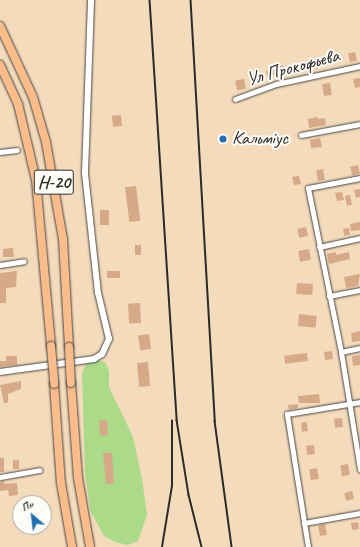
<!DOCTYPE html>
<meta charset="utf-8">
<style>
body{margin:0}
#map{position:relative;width:360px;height:547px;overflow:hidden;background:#f3dbbc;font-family:Caveat,sans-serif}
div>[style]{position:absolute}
.green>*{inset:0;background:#abda88}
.building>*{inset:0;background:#d6a989;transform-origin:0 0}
.roads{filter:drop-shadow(0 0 1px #494541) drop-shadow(0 0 1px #494541)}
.minor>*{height:5px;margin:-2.5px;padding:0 2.5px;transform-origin:2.5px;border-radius:2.5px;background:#fff}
.tertiary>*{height:6px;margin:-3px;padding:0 3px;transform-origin:3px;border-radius:3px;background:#fff}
.primary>*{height:8px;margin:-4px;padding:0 4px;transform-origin:4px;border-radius:4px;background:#fabc8b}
.rail>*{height:1.5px;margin:-0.75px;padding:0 0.75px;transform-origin:0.75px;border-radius:0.75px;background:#2b2b2b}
.bridges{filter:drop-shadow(0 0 1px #494541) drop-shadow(0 0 1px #494541)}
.primary-bridge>*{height:8px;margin:-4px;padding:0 4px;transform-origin:4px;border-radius:4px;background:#fabc8b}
.dots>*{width:11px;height:11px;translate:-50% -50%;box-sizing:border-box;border:2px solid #fdfcf7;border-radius:50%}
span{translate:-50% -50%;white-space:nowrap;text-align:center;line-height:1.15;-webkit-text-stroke:4px #fdfcf7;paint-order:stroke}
.shield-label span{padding:1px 3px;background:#fdfcf7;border:1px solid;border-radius:3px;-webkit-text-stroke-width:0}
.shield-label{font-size:18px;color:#2b2b2b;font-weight:700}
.street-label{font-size:19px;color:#2b2b2b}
.poi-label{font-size:19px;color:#2b2b2b}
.left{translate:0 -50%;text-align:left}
.north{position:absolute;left:12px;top:495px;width:40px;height:40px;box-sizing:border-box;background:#fdfcf7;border:1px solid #a9a8a5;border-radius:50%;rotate:332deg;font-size:11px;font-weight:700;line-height:16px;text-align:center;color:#2b2b2b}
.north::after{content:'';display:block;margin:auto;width:14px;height:18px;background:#1f6fb2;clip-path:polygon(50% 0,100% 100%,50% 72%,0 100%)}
</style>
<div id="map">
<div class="green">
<i style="clip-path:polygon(97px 360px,105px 362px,109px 371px,109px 387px,133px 437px,142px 479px,147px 515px,138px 541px,128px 545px,115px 542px,104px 536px,90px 510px,85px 471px,82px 373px,86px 364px)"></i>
</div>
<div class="building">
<i style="left:355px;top:52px;width:9px;height:7px;rotate:77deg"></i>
<i style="clip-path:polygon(316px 60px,318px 69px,302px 68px,301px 62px)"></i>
<i style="clip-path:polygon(283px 65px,284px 73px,267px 76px,266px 71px)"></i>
<i style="clip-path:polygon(360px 78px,360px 87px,355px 88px,353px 79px)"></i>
<i style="left:244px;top:79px;width:10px;height:9px;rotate:79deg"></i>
<i style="left:330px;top:83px;width:12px;height:8px;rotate:81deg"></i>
<i style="left:121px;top:115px;width:11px;height:9px;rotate:85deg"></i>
<i style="clip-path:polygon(318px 117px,318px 119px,325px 118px,326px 125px,309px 128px,308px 119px)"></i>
<i style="clip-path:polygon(320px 138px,322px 147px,311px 148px,310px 140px)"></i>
<i style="left:358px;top:165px;width:9px;height:8px;rotate:77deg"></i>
<i style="left:323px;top:169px;width:11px;height:7px;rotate:80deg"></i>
<i style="clip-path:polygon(299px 176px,301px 184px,294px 185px,292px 177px)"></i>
<i style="left:136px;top:186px;width:35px;height:11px;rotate:83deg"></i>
<i style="clip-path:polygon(360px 189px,360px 197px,356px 198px,354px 190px)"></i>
<i style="clip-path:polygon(342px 192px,344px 200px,337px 201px,335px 193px)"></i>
<i style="left:350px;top:195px;width:10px;height:5px;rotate:79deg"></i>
<i style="left:100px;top:210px;width:9px;height:15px"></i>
<i style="clip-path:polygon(360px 222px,360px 230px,351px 231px,350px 224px)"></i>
<i style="left:306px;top:227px;width:9px;height:9px;rotate:77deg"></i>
<i style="left:349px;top:228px;width:7px;height:6px;rotate:82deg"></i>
<i style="left:135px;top:245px;width:6px;height:10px"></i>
<i style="clip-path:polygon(13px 248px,14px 257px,3px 257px,3px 249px)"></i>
<i style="left:309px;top:249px;width:11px;height:11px;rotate:80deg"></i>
<i style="clip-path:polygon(336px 252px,336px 255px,349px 252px,350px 259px,329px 264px,327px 254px)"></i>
<i style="clip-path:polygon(17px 271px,16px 287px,6px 288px,6px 303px,0 303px,0 273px)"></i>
<i style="left:120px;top:271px;width:7px;height:13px;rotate:90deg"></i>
<i style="clip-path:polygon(360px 274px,358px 286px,346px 288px,344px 277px)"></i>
<i style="left:297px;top:283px;width:16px;height:11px;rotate:4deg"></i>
<i style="left:140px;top:303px;width:20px;height:12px;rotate:87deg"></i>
<i style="left:299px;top:314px;width:18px;height:12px;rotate:6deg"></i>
<i style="clip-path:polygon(360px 331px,360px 341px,352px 342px,351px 333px)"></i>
<i style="left:149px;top:334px;width:15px;height:11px;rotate:82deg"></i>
<i style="left:332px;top:351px;width:8px;height:8px;rotate:83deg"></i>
<i style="left:307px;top:353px;width:8px;height:23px;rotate:83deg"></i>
<i style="clip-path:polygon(360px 355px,360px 365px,353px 366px,352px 356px)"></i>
<i style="clip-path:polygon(6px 356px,17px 356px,17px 365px,0 367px,0 361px,6px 361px)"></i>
<i style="left:148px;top:362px;width:24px;height:11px;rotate:85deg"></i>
<i style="clip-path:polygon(21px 381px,21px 389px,8px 394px,8px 403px,4px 403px,0 385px)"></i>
<i style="clip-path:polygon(319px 394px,320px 403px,299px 403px,298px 396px)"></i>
<i style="clip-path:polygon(298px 404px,298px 408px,289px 410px,288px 405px)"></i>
<i style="left:342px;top:418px;width:9px;height:8px;rotate:84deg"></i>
<i style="left:107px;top:420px;width:15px;height:8px;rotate:86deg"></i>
<i style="left:307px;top:422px;width:9px;height:6px;rotate:84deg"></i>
<i style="left:314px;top:445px;width:9px;height:8px;rotate:84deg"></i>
<i style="clip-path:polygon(103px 453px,112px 453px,114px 484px,106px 484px)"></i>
<i style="left:0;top:458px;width:4px;height:14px"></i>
<i style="left:13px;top:460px;width:6px;height:9px"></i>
<i style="left:348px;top:464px;width:11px;height:8px;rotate:80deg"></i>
<i style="left:317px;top:468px;width:11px;height:8px;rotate:80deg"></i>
<i style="clip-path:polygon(4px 481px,4px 484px,17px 483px,18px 495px,9px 496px,8px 490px,0 491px,0 482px)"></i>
<i style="left:352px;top:491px;width:8px;height:8px;rotate:76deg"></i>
<i style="left:358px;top:522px;width:7px;height:7px;rotate:82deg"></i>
<i style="left:325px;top:524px;width:11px;height:7px;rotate:80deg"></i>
</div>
<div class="roads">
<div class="minor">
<i style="left:235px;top:99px;width:44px;rotate:-20.1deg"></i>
<i style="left:276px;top:84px;width:86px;rotate:-12.1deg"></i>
<i style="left:301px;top:135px;width:60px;rotate:-10.6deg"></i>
<i style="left:0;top:152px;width:17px;rotate:-7deg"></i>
<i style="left:360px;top:178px;width:53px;rotate:169.1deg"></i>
<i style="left:308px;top:188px;width:167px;rotate:78.6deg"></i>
<i style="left:341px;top:352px;width:119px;rotate:80.8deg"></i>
<i style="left:319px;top:247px;width:42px;rotate:-12.4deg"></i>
<i style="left:0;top:265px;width:24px;rotate:-9deg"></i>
<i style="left:329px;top:296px;width:32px;rotate:-11deg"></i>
<i style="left:341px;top:352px;width:19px;rotate:-12deg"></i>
<i style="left:0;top:477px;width:40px;rotate:-10deg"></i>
<i style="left:304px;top:523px;width:57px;rotate:-10.1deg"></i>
<i style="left:308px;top:547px;width:135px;rotate:-99deg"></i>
<i style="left:287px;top:414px;width:74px;rotate:-9.3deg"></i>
</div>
<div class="tertiary">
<i style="left:0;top:372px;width:95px;rotate:-7.9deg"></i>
<i style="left:94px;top:359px;width:9px;rotate:-32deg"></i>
<i style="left:102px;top:354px;width:17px;rotate:-65deg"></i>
<i style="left:109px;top:339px;width:47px;rotate:-103.4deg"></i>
<i style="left:98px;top:293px;width:121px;rotate:-96.2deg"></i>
<i style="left:85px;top:173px;width:173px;rotate:-88deg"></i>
</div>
<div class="primary">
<i style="left:0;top:26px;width:78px;rotate:65.1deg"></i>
<i style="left:33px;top:97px;width:47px;rotate:73.9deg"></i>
<i style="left:46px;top:142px;width:98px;rotate:80.1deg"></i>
<i style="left:63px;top:239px;width:108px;rotate:86.8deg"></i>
<i style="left:0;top:65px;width:43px;rotate:65.2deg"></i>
<i style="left:18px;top:104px;width:78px;rotate:76.7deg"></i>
<i style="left:36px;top:180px;width:167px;rotate:84.8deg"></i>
<i style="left:71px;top:383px;width:95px;rotate:85.8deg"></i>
<i style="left:78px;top:478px;width:70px;rotate:80.1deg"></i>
<i style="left:54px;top:384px;width:99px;rotate:86deg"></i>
<i style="left:61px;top:483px;width:65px;rotate:80.2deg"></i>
</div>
</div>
<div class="rail">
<i style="left:150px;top:0;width:421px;rotate:86.3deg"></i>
<i style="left:177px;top:420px;width:76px;rotate:80.9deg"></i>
<i style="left:189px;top:495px;width:54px;rotate:76deg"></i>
<i style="left:191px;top:0;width:422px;rotate:86.7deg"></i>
<i style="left:215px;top:421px;width:127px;rotate:82.3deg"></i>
<i style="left:162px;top:547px;width:62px;rotate:-80.7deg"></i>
<i style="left:172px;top:486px;width:65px;rotate:-90deg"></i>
</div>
<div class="bridges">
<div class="primary-bridge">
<i style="left:51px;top:346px;width:38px;rotate:85deg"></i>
<i style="left:69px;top:347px;width:36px;rotate:87deg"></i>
</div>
</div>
<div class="dots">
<i style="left:223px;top:139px;background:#1f6fb2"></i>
</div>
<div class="shield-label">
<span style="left:54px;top:182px">Н-20</span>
</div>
<div class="street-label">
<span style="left:293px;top:68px;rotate:-15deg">Ул Прокофьева</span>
</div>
<div class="poi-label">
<span class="left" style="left:232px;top:139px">Кальміус</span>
</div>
<div class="north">Пн</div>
</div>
